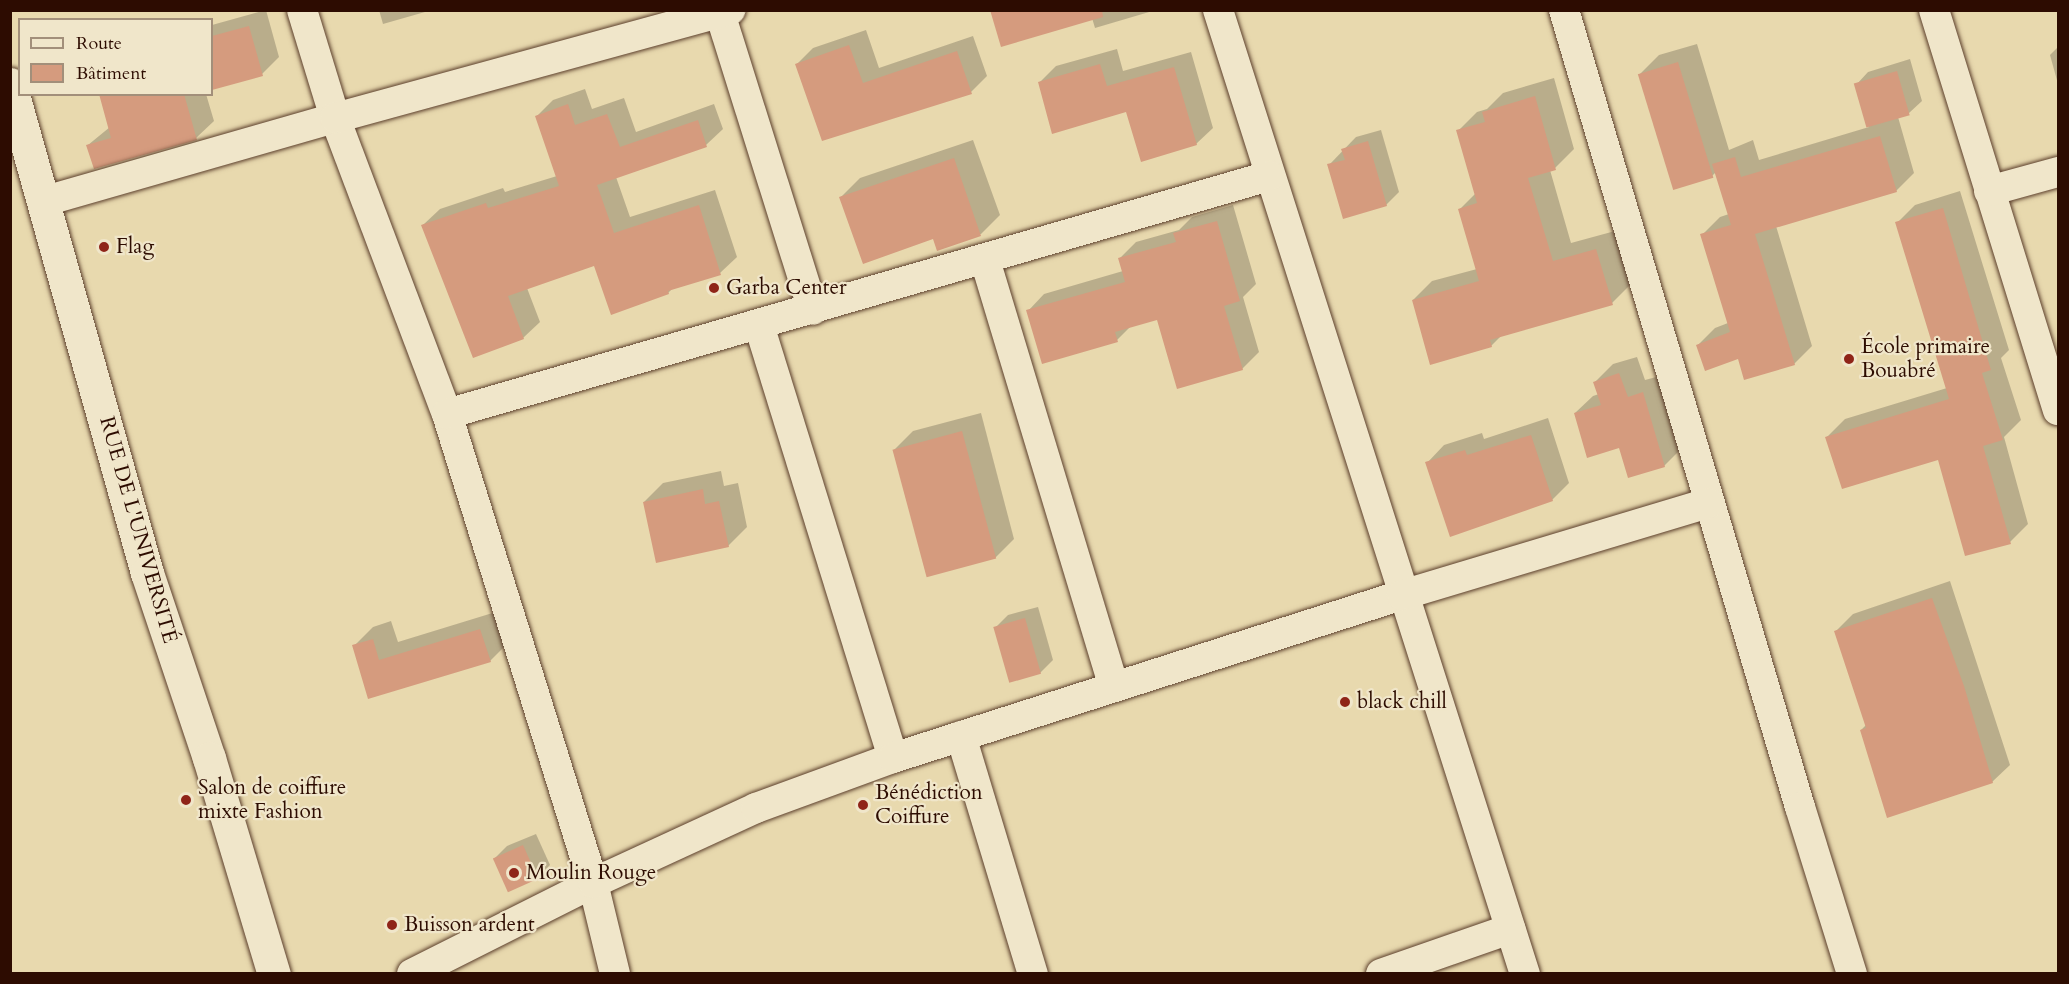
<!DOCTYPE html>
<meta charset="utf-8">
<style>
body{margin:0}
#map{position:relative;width:2069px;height:984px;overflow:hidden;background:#e8d9ae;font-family:Cardo,serif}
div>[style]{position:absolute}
.shadow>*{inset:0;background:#0003}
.building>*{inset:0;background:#d59b7e;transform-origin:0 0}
.roads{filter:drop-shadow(0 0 2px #5c3f2c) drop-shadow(0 0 2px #5c3f2c)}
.minor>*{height:30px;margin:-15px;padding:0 15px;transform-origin:15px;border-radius:15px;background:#f0e6ca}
.tertiary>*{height:33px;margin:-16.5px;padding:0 16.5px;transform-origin:16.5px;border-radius:16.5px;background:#f0e6ca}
.dots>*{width:16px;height:16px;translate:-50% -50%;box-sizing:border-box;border:3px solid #f0e6ca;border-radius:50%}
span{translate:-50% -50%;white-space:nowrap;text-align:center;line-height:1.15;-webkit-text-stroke:4.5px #f0e6ca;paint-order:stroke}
.poi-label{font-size:21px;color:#2d0c01}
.left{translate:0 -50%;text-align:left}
.street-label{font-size:21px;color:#2d0c01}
.frame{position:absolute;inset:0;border:12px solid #2d0c01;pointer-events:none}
.legend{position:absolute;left:18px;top:18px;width:195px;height:78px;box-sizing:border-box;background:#f0e6ca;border:2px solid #a28f7a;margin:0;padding:8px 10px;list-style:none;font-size:18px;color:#2d0c01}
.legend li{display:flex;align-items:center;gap:12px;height:30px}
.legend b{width:30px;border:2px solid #a28f7a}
</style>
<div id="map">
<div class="shadow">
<i style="clip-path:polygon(266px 10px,279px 57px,262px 74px,212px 89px,212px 25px)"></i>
<i style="clip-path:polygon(379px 10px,432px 10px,383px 24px)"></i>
<i style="clip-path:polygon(992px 10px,1156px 10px,1095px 28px,1092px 18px)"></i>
<i style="clip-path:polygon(866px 30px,879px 68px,973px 36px,987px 76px,971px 92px,823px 140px,797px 64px,813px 48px)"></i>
<i style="clip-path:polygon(1697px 44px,1729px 150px,1753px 140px,1759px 160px,1869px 127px,1856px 85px,1868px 72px,1910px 59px,1922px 101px,1909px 113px,1898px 117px,1914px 173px,1896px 191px,1776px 226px,1812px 346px,1794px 364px,1697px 346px,1715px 328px,1728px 323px,1702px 235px,1720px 217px,1729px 214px,1716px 172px,1712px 176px,1640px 74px,1659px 55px)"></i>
<i style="clip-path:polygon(2058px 47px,2058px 84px,2050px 55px)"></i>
<i style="clip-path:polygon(1117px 49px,1123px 71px,1191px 52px,1213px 128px,1196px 144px,1127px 110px,1039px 83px,1056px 66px)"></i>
<i style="clip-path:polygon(1554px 78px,1574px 149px,1555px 168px,1550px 170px,1571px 243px,1615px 231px,1631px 284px,1612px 303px,1502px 335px,1491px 346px,1413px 300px,1432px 281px,1477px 269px,1460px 209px,1476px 193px,1458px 131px,1477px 112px,1487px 109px,1503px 93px)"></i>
<i style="clip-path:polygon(585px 89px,592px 109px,624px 98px,636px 132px,714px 104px,723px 129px,706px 145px,616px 177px,630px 217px,715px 190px,737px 257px,720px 273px,674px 287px,668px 293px,595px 265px,527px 288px,540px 322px,523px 338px,423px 225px,440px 209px,503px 188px,505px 192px,557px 176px,536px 117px,553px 100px)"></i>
<i style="clip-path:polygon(101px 94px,206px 94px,214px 121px,196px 138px,88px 145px,110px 127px)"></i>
<i style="clip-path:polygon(1381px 130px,1399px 192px,1386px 205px,1329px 165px,1356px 137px)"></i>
<i style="clip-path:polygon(973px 140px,1000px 215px,981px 234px,938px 249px,934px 238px,841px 197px,860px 178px)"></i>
<i style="clip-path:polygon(1960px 191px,2009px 350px,2001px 358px,2021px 420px,2004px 437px,2028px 524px,2010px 542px,1939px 458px,1827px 437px,1845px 419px,1947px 388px,1897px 223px,1915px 205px)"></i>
<i style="clip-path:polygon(1233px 205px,1256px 284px,1243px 297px,1259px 352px,1242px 369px,1158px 318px,1132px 325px,1117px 340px,1028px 311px,1044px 294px,1123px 271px,1119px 259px,1136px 242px,1179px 230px,1192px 217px)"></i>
<i style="clip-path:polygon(1637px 357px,1645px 380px,1660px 376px,1682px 448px,1664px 466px,1620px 446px,1575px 413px,1593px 396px,1599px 394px,1595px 382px,1613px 364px)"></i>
<i style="clip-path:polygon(981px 413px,1014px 539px,995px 558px,894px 450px,913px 431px)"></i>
<i style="clip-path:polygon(1548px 418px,1569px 483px,1552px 500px,1427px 463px,1444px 445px,1482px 433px,1484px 439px)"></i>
<i style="clip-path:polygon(721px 471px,724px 486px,738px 483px,747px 527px,728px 546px,644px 502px,663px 483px)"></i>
<i style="clip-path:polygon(1950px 581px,2010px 765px,1992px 782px,1861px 730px,1866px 725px,1836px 631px,1853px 614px)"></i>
<i style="clip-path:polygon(1038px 607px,1053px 660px,1040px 673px,995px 628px,1008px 615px)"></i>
<i style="clip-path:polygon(499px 611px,509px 642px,490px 661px,369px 697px,354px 646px,373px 627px,391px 621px,398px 642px)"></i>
<i style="clip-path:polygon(536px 834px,550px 865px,537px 878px,494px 859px,507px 846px)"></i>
</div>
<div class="building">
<i style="clip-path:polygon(990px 10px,1102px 10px,1103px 17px,1001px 47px)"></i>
<i style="clip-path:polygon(249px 26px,263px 76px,212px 90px,212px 36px)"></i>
<i style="clip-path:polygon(849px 45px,863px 83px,957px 51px,972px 94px,822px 141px,795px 64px)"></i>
<i style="left:1678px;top:62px;width:121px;height:42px;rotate:73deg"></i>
<i style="clip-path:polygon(1100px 64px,1107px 86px,1174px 67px,1197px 145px,1141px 162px,1126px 112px,1052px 134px,1038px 82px)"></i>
<i style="left:1897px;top:71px;width:46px;height:45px;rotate:74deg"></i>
<i style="clip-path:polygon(99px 94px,184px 94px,197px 140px,94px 169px,86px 145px,111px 138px)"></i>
<i style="clip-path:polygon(1535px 96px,1556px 170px,1528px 178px,1553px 261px,1596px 249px,1613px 305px,1490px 340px,1492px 347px,1430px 365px,1412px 300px,1479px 281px,1458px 209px,1477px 203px,1456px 130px,1485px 122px,1482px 112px)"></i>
<i style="clip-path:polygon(568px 104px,575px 125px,607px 114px,620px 147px,698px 120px,707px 147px,597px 185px,614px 233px,699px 205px,721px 275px,668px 291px,669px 294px,611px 315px,594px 266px,508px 296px,524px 339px,473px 358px,421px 225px,486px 203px,488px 208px,559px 186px,535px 116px)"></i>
<i style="clip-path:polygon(1880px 136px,1897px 192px,1755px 234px,1795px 365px,1744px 380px,1738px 359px,1705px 371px,1696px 345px,1730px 332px,1700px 234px,1731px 225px,1712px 164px,1735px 157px,1741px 177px)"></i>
<i style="clip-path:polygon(1368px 141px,1387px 206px,1343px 219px,1327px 164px,1345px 160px,1341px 149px)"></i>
<i style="clip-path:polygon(954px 158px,981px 236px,937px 251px,933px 239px,863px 264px,839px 197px)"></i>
<i style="clip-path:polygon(1943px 208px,1991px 370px,1982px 373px,2003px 440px,1983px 446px,2011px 544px,1965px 556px,1938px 460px,1842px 489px,1825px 437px,1949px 399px,1895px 222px)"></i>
<i style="clip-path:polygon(1217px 221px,1240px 301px,1224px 306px,1243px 370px,1177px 389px,1157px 320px,1115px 332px,1118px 342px,1042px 364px,1026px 310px,1125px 282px,1118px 258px,1176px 242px,1173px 233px)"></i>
<i style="clip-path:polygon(1619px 373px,1628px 397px,1643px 392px,1665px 467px,1628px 478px,1619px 448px,1587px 458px,1574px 413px,1601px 405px,1593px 382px)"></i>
<i style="left:962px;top:431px;width:132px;height:72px;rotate:75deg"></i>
<i style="clip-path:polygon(1531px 435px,1553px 501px,1450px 537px,1425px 462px,1465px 450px,1467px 455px)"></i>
<i style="clip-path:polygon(703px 489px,705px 504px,719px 501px,729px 547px,656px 563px,643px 502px)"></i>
<i style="clip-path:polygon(1932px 598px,1964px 686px,1993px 783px,1887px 818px,1860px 730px,1866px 728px,1834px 631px)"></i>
<i style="left:1025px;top:618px;width:58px;height:33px;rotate:74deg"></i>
<i style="clip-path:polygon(480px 629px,491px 662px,368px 699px,352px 645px,373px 639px,379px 660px)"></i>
<i style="left:523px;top:845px;width:37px;height:33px;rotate:66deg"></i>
</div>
<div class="roads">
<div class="minor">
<i style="left:302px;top:10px;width:113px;rotate:73deg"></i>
<i style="left:335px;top:118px;width:316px;rotate:69.3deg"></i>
<i style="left:447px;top:414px;width:491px;rotate:72.7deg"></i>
<i style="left:593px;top:883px;width:94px;rotate:76.4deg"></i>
<i style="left:719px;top:10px;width:314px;rotate:72.6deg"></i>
<i style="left:1218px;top:10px;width:1012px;rotate:72.34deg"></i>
<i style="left:1564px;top:10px;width:831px;rotate:73.51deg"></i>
<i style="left:1800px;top:807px;width:175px;rotate:72.7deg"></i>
<i style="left:1934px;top:10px;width:419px;rotate:72.8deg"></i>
<i style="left:1989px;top:191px;width:72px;rotate:-15.4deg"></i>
<i style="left:45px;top:201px;width:302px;rotate:-16deg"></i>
<i style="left:335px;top:118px;width:410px;rotate:-15.3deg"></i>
<i style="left:985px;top:260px;width:446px;rotate:73.2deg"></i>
<i style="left:759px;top:325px;width:453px;rotate:72.8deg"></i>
<i style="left:447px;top:414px;width:856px;rotate:-16.15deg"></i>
<i style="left:961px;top:736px;width:249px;rotate:73.2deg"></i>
<i style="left:412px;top:974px;width:203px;rotate:-26.7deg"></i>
<i style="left:593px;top:883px;width:179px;rotate:-24.7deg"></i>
<i style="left:756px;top:808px;width:146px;rotate:-20.1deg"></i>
<i style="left:893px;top:758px;width:534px;rotate:-17.76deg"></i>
<i style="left:1402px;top:595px;width:320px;rotate:-16.7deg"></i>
<i style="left:1381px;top:974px;width:137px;rotate:-19.2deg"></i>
</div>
<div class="tertiary">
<i style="left:10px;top:84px;width:508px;rotate:74.35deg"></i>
<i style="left:147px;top:573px;width:195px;rotate:71.5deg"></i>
<i style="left:209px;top:758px;width:226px;rotate:73.3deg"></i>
</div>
</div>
<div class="dots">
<i style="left:104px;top:247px;background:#8f2418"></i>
<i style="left:714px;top:288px;background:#8f2418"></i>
<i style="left:1849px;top:359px;background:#8f2418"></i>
<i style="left:1345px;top:702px;background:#8f2418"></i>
<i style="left:186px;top:800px;background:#8f2418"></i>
<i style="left:863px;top:805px;background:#8f2418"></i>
<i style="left:514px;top:873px;background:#8f2418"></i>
<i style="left:392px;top:925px;background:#8f2418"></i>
</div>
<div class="poi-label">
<span class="left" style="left:116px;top:247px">Flag</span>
<span class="left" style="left:726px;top:288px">Garba Center</span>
<span class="left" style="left:1861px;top:359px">École primaire<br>Bouabré</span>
<span class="left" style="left:1357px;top:702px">black chill</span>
<span class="left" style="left:198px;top:800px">Salon de coiffure<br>mixte Fashion</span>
<span class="left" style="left:875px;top:805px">Bénédiction<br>Coiffure</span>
<span class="left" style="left:526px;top:873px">Moulin Rouge</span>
<span class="left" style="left:404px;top:925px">Buisson ardent</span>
</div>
<div class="street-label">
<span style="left:138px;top:530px;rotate:74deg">RUE DE L'UNIVERSITÉ</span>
</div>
<div class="frame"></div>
<ul class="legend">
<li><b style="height:8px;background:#f0e6ca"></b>Route</li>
<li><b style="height:16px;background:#d59b7e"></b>Bâtiment</li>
</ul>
</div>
